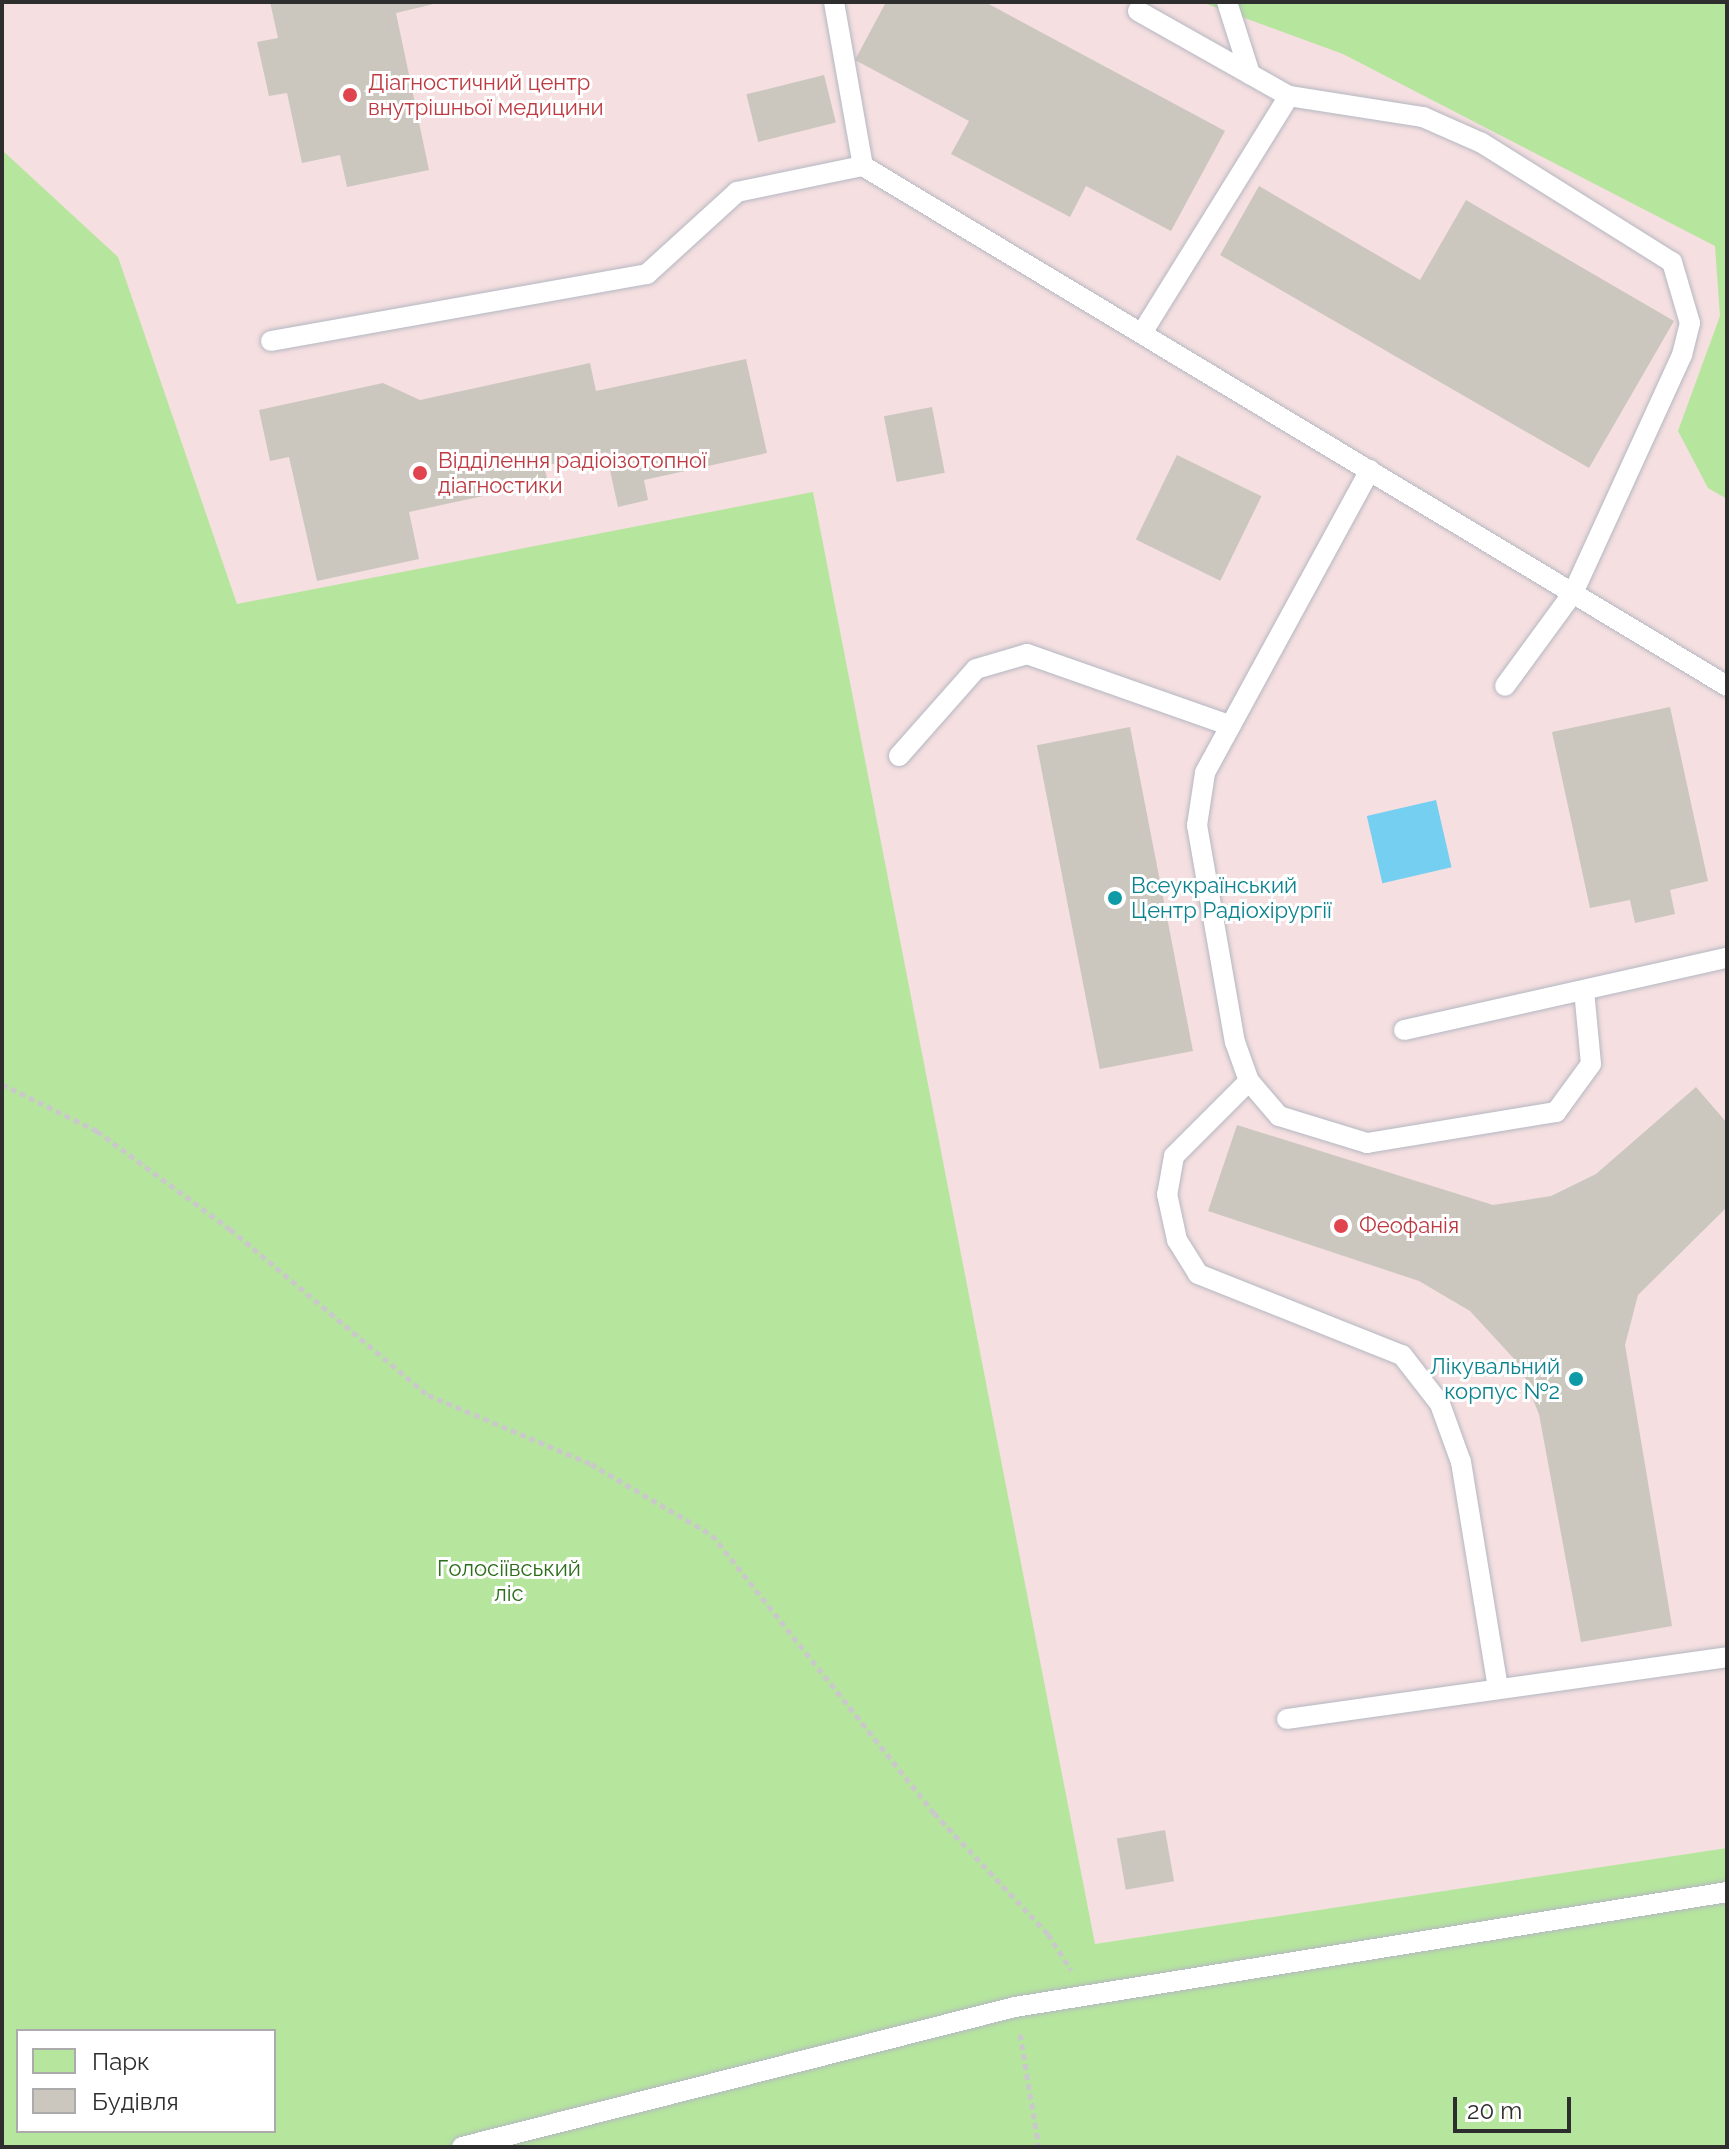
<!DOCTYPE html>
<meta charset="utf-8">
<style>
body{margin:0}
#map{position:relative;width:1729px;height:2149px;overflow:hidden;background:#efe9e1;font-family:Raleway,sans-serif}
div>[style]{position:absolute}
.medical>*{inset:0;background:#f5dfe0}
.green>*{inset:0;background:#b6e59e}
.water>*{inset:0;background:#75cff0;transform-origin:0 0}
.building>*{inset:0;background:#cbc7bf;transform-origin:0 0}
.path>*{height:5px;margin-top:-2.5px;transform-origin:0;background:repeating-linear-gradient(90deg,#c9c9c9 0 6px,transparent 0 10px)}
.roads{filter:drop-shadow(0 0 2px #b4b7c1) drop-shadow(0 0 2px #b4b7c1)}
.service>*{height:20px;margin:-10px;padding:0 10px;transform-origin:10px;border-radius:10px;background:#fff}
.dots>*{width:22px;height:22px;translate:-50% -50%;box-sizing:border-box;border:4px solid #fff;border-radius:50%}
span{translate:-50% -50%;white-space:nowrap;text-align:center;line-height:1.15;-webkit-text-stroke:6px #fff;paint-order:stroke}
.health-label{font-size:22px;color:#be3a42}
.left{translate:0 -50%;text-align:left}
.culture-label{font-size:22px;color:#0d838f}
.right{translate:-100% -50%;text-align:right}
.park-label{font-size:22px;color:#2c6e1b}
.frame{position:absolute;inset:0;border:4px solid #2e2e2e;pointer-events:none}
.legend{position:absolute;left:16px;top:2029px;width:260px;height:104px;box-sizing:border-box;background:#fff;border:2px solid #ababab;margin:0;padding:10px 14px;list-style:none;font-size:24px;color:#2e2e2e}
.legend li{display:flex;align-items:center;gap:16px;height:40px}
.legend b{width:40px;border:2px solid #ababab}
.scale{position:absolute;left:1453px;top:2097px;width:118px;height:36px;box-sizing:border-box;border:4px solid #2e2e2e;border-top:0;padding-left:10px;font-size:24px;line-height:28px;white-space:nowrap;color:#2e2e2e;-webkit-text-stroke:6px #fff;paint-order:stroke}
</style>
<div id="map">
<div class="medical">
<i style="clip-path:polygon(2px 2px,1727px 2px,1727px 1848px,1095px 1944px,813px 493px,237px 604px,118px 258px,2px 150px)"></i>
</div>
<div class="green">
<i style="clip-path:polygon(1201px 2px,1727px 2px,1727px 499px,1708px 488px,1678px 431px,1720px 316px,1715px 246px,1343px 54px)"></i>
<i style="clip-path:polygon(evenodd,2px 150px,118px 257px,237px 604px,813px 492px,1095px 1944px,1727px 1848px,1727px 2147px,2px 2147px,2px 150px,18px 2031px,274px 2031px,274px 2131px,18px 2131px,18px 2031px)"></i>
</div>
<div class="water">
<i style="left:1436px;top:800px;width:69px;height:71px;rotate:77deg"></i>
</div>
<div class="building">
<i style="clip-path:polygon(270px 2px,442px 2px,396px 13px,429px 170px,347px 187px,340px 155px,302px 163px,287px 93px,269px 96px,257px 42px,278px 38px)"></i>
<i style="clip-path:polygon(886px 2px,985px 2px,1225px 131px,1171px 231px,1086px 186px,1070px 217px,951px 154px,969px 121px,855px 60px)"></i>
<i style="left:824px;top:75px;width:49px;height:80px;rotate:76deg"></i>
<i style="clip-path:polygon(1259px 186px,1420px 280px,1466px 200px,1674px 321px,1589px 468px,1220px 255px)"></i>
<i style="clip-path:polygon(746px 359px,767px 453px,644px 480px,648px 500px,618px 507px,606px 452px,544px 466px,548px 482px,409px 512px,419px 559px,317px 581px,289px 457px,270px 461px,259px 410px,383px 383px,420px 400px,590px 363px,596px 391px)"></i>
<i style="left:932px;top:407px;width:67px;height:49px;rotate:79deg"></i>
<i style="left:1177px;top:455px;width:94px;height:94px;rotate:26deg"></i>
<i style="clip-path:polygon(1670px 707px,1708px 881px,1670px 890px,1675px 914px,1635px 923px,1630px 900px,1590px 908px,1552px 732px)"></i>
<i style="left:1130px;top:727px;width:330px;height:95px;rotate:79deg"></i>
<i style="clip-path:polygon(1696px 1087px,1727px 1123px,1727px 1207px,1638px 1295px,1625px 1345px,1672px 1626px,1581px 1642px,1539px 1414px,1517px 1362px,1470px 1311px,1419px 1281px,1208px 1211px,1237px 1125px,1493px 1205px,1551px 1196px,1596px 1174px)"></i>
<i style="left:1165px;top:1830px;width:52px;height:49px;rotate:80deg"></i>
</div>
<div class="path">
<i style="left:2px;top:1084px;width:106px;rotate:26.3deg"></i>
<i style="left:97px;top:1131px;width:165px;rotate:36.4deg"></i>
<i style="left:230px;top:1229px;width:258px;rotate:40deg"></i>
<i style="left:428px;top:1395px;width:177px;rotate:22.9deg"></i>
<i style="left:591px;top:1464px;width:140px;rotate:30.4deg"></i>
<i style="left:712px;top:1535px;width:356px;rotate:51.4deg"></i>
<i style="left:934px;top:1813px;width:166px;rotate:46.7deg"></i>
<i style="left:1048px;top:1934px;width:43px;rotate:57.4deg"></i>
<i style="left:1020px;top:2034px;width:115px;rotate:80.5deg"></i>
</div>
<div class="roads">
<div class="service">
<i style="left:834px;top:2px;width:167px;rotate:80deg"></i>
<i style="left:1227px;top:2px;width:76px;rotate:72.3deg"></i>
<i style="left:1138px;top:11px;width:173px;rotate:29.4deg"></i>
<i style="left:1289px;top:96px;width:136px;rotate:8.9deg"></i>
<i style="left:1423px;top:117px;width:64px;rotate:23.8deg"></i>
<i style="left:1482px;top:143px;width:224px;rotate:32.1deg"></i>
<i style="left:1672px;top:262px;width:64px;rotate:73.6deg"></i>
<i style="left:1690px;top:323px;width:33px;rotate:104deg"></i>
<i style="left:1682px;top:355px;width:262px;rotate:114.6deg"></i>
<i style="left:1573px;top:593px;width:115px;rotate:126.2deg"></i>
<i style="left:1142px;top:333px;width:279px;rotate:-58.2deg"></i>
<i style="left:271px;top:341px;width:382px;rotate:-10.1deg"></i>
<i style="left:647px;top:274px;width:122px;rotate:-42.3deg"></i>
<i style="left:737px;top:192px;width:129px;rotate:-11.7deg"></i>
<i style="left:863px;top:166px;width:1008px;rotate:31.04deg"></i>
<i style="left:1370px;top:470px;width:345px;rotate:118.6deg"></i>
<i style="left:1205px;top:773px;width:53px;rotate:98.7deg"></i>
<i style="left:1197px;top:825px;width:220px;rotate:80.1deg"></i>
<i style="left:1235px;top:1042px;width:41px;rotate:70.3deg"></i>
<i style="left:1249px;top:1081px;width:46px;rotate:49.4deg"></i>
<i style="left:1279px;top:1116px;width:92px;rotate:17.1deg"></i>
<i style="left:1367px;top:1143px;width:192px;rotate:-9.3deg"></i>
<i style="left:1556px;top:1112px;width:59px;rotate:-53.9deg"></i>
<i style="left:1591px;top:1064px;width:74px;rotate:-95.4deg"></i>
<i style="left:899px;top:756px;width:116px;rotate:-48.5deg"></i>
<i style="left:976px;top:669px;width:53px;rotate:-16.4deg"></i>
<i style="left:1027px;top:654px;width:216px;rotate:19.4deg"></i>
<i style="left:1404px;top:1030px;width:331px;rotate:-12.6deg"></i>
<i style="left:1249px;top:1081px;width:106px;rotate:135deg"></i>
<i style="left:1174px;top:1156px;width:39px;rotate:100deg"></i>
<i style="left:1167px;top:1194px;width:47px;rotate:77.7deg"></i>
<i style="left:1177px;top:1240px;width:40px;rotate:58deg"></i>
<i style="left:1198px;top:1274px;width:219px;rotate:21.7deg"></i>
<i style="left:1402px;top:1355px;width:62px;rotate:52.2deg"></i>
<i style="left:1440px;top:1404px;width:62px;rotate:70.1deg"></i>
<i style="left:1461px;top:1462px;width:230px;rotate:80.7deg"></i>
<i style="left:1287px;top:1719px;width:444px;rotate:-8deg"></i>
<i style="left:462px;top:2147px;width:570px;rotate:-14.21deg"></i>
<i style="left:1015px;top:2007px;width:721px;rotate:-9.17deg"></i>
</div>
</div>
<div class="dots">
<i style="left:350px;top:95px;background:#e0444e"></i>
<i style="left:420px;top:473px;background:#e0444e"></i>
<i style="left:1115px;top:898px;background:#0f9aa8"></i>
<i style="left:1341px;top:1226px;background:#e0444e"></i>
<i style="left:1576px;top:1379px;background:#0f9aa8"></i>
</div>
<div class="health-label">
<span class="left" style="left:368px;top:95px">Діагностичний центр<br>внутрішньої медицини</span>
<span class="left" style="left:438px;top:473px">Відділення радіоізотопної<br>діагностики</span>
<span class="left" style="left:1359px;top:1226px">Феофанія</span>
</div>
<div class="culture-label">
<span class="left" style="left:1131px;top:898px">Всеукраїнський<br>Центр Радіохірургії</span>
<span class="right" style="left:1560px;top:1379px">Лікувальний<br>корпус №2</span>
</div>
<div class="park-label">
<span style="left:509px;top:1581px">Голосіївський<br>ліс</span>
</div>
<div class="frame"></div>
<ul class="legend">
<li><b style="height:22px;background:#b6e59e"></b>Парк</li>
<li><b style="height:22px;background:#cbc7bf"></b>Будівля</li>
</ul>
<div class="scale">20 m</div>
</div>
